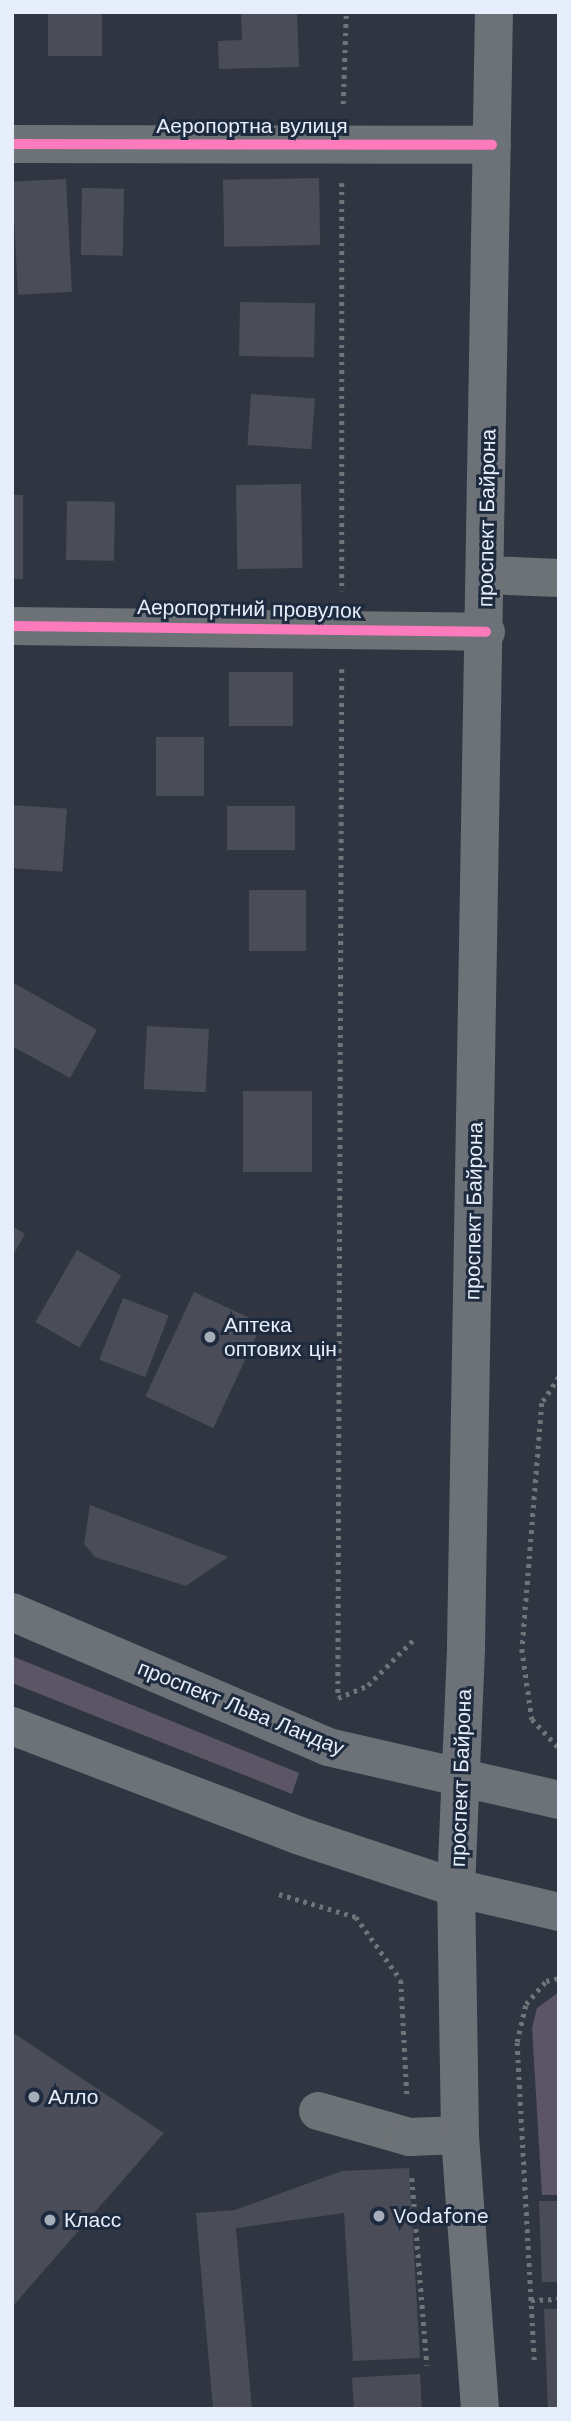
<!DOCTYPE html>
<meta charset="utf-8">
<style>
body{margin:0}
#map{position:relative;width:571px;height:2421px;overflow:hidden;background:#2f3641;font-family:"Work Sans",sans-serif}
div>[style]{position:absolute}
.green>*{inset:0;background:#5c5566}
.building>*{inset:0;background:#4a4d58;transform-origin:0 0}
.path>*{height:4.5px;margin-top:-2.25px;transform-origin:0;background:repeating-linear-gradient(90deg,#6f7479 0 3.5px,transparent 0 8.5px)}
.minor>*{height:38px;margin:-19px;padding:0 19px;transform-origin:19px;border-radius:19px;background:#6d7276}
.major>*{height:38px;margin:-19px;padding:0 19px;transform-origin:19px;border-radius:19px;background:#6c7278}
.cycleway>*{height:10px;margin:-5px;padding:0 5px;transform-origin:5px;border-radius:5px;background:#fd7abc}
.dots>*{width:19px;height:19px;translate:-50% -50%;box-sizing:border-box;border:4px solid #1e2a3e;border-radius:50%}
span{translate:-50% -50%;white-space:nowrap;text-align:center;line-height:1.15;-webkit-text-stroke:6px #1e2a3e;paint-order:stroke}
.street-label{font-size:21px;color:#e6eefb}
.poi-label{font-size:21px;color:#e6eefb}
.left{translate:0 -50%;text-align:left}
.frame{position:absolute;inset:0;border:14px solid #e6eefb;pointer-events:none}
</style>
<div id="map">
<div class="green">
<i style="clip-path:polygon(12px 1656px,299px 1773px,292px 1794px,12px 1683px)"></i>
<i style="clip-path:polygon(559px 1992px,559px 2195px,542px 2195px,532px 2028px,537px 2008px)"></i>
</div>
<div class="building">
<i style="left:48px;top:12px;width:54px;height:44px"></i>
<i style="clip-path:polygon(241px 12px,297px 12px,299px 67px,219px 69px,218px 41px,242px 40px)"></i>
<i style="left:319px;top:178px;width:67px;height:96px;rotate:89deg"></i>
<i style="left:66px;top:179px;width:113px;height:54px;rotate:87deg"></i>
<i style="left:82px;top:188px;width:42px;height:67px;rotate:1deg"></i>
<i style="left:240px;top:302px;width:75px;height:54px;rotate:1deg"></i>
<i style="left:251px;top:394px;width:64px;height:51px;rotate:4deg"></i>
<i style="left:301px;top:484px;width:84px;height:65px;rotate:89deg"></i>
<i style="left:12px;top:495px;width:11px;height:84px"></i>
<i style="left:67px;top:501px;width:48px;height:59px;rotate:1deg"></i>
<i style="left:229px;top:672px;width:64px;height:54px"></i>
<i style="left:156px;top:737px;width:48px;height:59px"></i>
<i style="left:12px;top:805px;width:55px;height:63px;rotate:4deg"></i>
<i style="left:295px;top:806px;width:44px;height:68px;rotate:90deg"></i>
<i style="left:249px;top:890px;width:57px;height:61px"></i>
<i style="clip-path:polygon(12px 982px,97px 1030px,70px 1078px,12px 1046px)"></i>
<i style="left:147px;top:1026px;width:62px;height:63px;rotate:3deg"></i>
<i style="left:243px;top:1091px;width:69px;height:81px"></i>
<i style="clip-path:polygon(12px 1226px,25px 1234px,12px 1257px)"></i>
<i style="left:77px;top:1250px;width:51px;height:83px;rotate:30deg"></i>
<i style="left:194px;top:1292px;width:75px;height:115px;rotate:25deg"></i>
<i style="left:123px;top:1298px;width:49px;height:66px;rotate:21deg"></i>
<i style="clip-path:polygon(90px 1505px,228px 1557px,186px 1586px,95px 1557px,84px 1544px)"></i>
<i style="clip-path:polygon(12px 2032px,164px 2133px,12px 2307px)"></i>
<i style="clip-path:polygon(409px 2168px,420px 2358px,353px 2361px,344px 2213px,236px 2228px,252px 2409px,213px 2409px,196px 2213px,235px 2210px,342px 2171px)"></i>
<i style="clip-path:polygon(539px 2201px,559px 2201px,559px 2282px,542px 2282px)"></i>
<i style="clip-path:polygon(544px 2309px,559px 2309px,559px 2409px,548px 2409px)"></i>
<i style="left:420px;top:2374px;width:35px;height:68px;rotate:87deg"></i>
</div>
<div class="path">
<i style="left:343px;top:104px;width:92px;rotate:-88.1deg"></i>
<i style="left:342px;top:183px;width:408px;rotate:90deg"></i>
<i style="left:342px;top:669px;width:1029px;rotate:90.22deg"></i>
<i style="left:338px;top:1698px;width:33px;rotate:-23deg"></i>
<i style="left:368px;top:1685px;width:64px;rotate:-45deg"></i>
<i style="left:559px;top:1377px;width:31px;rotate:123deg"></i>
<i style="left:542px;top:1403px;width:247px;rotate:94.6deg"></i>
<i style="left:522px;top:1649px;width:71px;rotate:81.9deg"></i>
<i style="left:532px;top:1719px;width:40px;rotate:47deg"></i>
<i style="left:279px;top:1894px;width:80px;rotate:16.6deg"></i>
<i style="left:356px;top:1917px;width:77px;rotate:54.5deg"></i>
<i style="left:401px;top:1980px;width:116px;rotate:87deg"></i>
<i style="left:412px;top:2178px;width:188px;rotate:85.4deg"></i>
<i style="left:531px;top:2300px;width:28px;rotate:-2deg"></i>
<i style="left:534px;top:2360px;width:318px;rotate:-93.1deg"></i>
<i style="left:517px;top:2042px;width:39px;rotate:-77deg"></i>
<i style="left:526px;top:2004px;width:30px;rotate:-49deg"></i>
<i style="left:546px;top:1981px;width:13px;rotate:-13deg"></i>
</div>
<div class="minor">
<i style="left:12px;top:144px;width:480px;rotate:0.1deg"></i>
<i style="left:487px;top:575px;width:72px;rotate:2.4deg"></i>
<i style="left:12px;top:626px;width:474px;rotate:0.7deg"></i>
<i style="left:318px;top:2111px;width:95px;rotate:15.9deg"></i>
<i style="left:409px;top:2137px;width:51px;rotate:-2.2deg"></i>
</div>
<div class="major">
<i style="left:12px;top:1612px;width:344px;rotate:23.1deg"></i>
<i style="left:328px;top:1747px;width:237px;rotate:12.9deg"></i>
<i style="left:12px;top:1726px;width:305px;rotate:20.9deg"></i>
<i style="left:297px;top:1835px;width:168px;rotate:18.4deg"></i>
<i style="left:456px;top:1888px;width:106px;rotate:13.1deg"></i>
<i style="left:480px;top:2409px;width:275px;rotate:-94.2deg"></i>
<i style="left:460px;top:2135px;width:247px;rotate:-90.9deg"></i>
<i style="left:456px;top:1888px;width:243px;rotate:-87.6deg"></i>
<i style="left:466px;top:1645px;width:1633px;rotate:-89.02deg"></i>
</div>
<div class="cycleway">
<i style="left:12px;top:144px;width:480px;rotate:0.1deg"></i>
<i style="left:12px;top:626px;width:474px;rotate:0.7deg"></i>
</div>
<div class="dots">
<i style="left:210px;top:1337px;background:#a6aeba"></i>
<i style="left:34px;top:2097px;background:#a6aeba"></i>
<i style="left:379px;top:2216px;background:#a6aeba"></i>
<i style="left:50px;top:2220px;background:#a6aeba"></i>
</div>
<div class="street-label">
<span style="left:252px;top:126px">Аеропортна вулиця</span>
<span style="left:487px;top:518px;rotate:-89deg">проспект Байрона</span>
<span style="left:249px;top:609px;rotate:1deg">Аеропортний провулок</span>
<span style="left:474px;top:1211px;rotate:-89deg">проспект Байрона</span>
<span style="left:241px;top:1708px;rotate:22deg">проспект Льва Ландау</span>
<span style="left:461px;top:1778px;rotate:-88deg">проспект Байрона</span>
</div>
<div class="poi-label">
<span class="left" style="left:224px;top:1337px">Аптека<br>оптових цін</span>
<span class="left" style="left:48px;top:2097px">Алло</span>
<span class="left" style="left:393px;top:2216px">Vodafone</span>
<span class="left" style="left:64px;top:2220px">Класс</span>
</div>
<div class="frame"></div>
</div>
